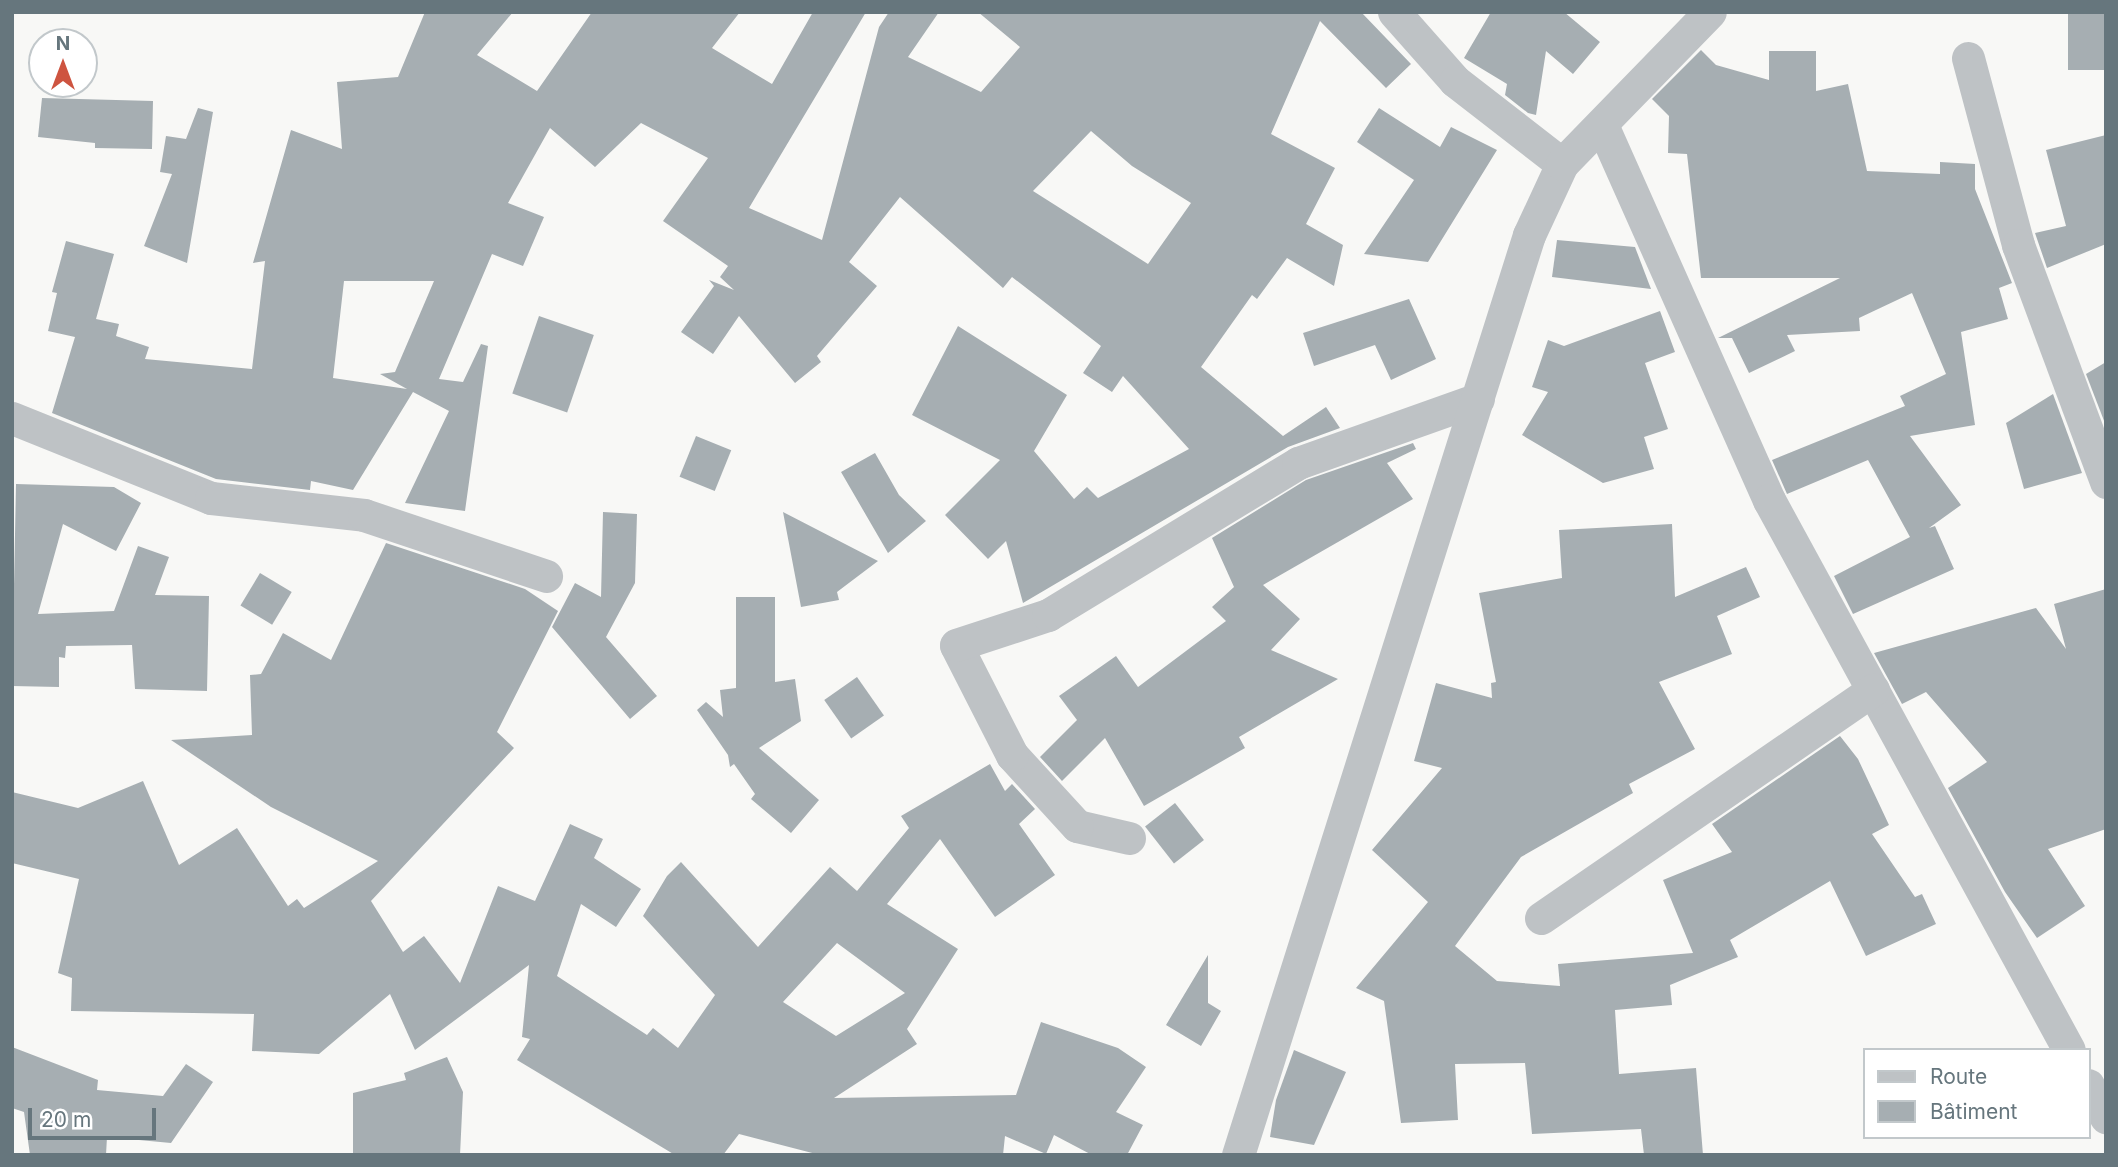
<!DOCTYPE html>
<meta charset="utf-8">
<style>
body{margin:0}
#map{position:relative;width:2118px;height:1167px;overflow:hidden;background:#f8f8f6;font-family:Inter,sans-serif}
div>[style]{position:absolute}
.building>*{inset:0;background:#a6aeb2;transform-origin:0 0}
.minor>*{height:33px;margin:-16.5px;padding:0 16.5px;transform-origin:16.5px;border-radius:16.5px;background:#bec2c5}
span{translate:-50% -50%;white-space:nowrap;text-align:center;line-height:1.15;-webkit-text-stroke:7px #fff;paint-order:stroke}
.frame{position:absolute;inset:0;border:14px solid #66767d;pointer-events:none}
.legend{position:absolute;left:1863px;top:1048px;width:228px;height:91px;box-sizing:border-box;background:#fff;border:2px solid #c2c8cb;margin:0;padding:9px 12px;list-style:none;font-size:21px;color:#66767d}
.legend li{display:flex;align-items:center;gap:14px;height:35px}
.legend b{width:35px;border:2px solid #c2c8cb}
.north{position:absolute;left:28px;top:28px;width:70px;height:70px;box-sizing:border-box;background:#fff;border:2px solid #c2c8cb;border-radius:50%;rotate:0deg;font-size:19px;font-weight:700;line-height:28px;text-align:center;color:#66767d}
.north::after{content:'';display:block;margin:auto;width:24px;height:32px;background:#ce5440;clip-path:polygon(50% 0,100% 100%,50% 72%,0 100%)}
.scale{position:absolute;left:28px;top:1108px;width:128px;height:32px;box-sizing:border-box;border:4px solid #66767d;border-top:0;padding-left:9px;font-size:21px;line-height:24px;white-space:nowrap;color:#66767d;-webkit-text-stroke:5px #fff;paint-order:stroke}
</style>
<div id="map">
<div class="building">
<i style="clip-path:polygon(evenodd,425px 12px,513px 12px,477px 55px,537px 91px,592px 12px,740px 12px,712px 48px,772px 84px,813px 12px,866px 12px,749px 208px,822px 240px,879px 27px,889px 12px,939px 12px,908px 57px,981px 92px,1020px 47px,978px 12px,1361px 12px,1411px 64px,1386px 88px,1320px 21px,1271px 134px,1335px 168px,1306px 224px,1343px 245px,1334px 286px,1287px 258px,1257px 299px,1252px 295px,1201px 367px,1283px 436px,1326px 407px,1340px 428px,1288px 447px,1023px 603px,1006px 541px,988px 559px,945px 515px,1000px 460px,912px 415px,958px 326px,1067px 395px,1034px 451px,1074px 499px,1087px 487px,1098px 498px,1189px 449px,1123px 376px,1112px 392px,1083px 373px,1101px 346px,1012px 277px,1003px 288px,900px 197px,849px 262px,877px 286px,817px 356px,821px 362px,795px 383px,739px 316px,713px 354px,681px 332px,714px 286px,709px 280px,734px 290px,720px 277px,728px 266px,663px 221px,708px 158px,641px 123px,595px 167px,550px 128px,508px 203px,544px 217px,523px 266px,492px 254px,439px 379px,463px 382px,481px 344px,488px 346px,465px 511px,405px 503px,449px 411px,413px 392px,353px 490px,311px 481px,310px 490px,216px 479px,52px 413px,75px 337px,48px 331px,57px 293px,52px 292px,66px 241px,114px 254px,96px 319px,119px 324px,116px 336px,149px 347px,145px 359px,252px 369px,265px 261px,253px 263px,291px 130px,342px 149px,337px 82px,398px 77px,425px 12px,1091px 131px,1132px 166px,1191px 203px,1148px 264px,1033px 191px,1091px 131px,425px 12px,344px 281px,434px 281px,395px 372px,380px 374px,407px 389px,333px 378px,344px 281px)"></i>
<i style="clip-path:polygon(1491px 12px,1564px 12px,1600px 42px,1573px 74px,1546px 51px,1536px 115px,1528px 113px,1505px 95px,1507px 84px,1464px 58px)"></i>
<i style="left:2068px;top:12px;width:38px;height:58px"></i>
<i style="clip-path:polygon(1701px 50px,1716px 65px,1769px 80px,1769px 51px,1816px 51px,1816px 91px,1848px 84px,1867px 171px,1940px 174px,1940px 162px,1975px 164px,1975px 189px,2012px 283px,1999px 288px,2008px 319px,1961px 332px,1975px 425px,1910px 436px,1961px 505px,1929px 528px,1935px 526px,1954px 569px,1853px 614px,1834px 576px,1910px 537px,1868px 460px,1787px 494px,1772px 460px,1905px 406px,1900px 396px,1946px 374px,1912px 293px,1859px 318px,1860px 331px,1787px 335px,1795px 351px,1749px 373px,1732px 338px,1718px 338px,1840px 278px,1701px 278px,1687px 154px,1668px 153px,1669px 116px,1652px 99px)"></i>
<i style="clip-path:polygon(42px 98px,153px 101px,152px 149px,95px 148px,95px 143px,38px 137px)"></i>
<i style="clip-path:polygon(198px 108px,213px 112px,187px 263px,144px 246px,172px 174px,160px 172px,166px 136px,186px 139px)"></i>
<i style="clip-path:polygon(1379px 108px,1440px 147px,1451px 127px,1497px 150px,1428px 262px,1364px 254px,1414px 180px,1357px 142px)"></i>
<i style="clip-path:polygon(2106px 135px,2106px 244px,2047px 268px,2035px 233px,2066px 226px,2046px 150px)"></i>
<i style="clip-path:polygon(1557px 240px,1635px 247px,1651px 289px,1552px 277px)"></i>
<i style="clip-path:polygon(1409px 299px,1436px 359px,1391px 380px,1375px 345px,1314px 366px,1303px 333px)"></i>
<i style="clip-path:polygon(1660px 311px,1675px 352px,1645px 363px,1668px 429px,1644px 437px,1654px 469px,1603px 483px,1522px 435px,1548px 392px,1532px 387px,1548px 340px,1564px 346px)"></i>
<i style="left:539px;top:316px;width:58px;height:82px;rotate:19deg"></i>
<i style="clip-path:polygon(2106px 362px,2106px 426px,2086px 374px)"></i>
<i style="clip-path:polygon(2053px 394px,2082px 473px,2024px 489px,2006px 423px)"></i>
<i style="left:696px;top:436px;width:38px;height:44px;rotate:22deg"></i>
<i style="clip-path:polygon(1413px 443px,1416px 449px,1387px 463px,1413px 499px,1263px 585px,1300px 619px,1271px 650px,1338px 679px,1239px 737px,1245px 748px,1144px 806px,1105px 738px,1062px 781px,1040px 757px,1077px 720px,1059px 696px,1116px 656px,1138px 687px,1226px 621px,1212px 607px,1234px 587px,1212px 538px,1306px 480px)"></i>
<i style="clip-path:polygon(875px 453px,899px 495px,926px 521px,888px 553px,841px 472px)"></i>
<i style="clip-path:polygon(16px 484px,114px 487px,141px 503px,116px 551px,63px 524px,38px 614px,114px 611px,138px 546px,169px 557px,155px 595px,209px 596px,207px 691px,135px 689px,132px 645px,66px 646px,65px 658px,59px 657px,59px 687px,12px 686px)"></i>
<i style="clip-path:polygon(603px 512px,637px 514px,635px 583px,606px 637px,657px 696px,630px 719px,552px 627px,575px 583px,601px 597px)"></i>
<i style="clip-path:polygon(783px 512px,878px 561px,837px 592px,839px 600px,801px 607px)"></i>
<i style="clip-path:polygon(1672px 524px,1675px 597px,1746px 567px,1760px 597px,1717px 616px,1732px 654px,1659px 682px,1695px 749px,1629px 784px,1633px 793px,1521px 857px,1455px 946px,1497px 981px,1560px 986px,1558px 964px,1693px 953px,1663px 880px,1732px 852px,1712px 824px,1840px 736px,1858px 759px,1889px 825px,1872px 834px,1915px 897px,1922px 894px,1936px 924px,1866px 956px,1830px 881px,1730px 940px,1738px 957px,1670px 985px,1672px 1005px,1615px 1010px,1619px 1074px,1696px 1068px,1703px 1155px,1644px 1155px,1641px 1129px,1532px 1134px,1525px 1063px,1455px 1064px,1458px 1120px,1401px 1123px,1384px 1001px,1356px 988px,1428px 902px,1372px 850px,1442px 768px,1414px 761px,1436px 683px,1492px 698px,1491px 683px,1496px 682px,1479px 593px,1562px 578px,1559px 530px)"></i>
<i style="clip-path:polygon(evenodd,386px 543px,525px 589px,558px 611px,497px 732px,514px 748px,371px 901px,403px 952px,424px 936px,460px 983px,498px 886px,535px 901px,570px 824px,603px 839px,594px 858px,641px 889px,616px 927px,581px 904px,557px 976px,647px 1035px,653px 1028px,678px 1048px,715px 995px,643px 916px,667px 876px,681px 862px,758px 947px,830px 867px,857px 891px,909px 828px,901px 816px,990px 764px,1005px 791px,1012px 784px,1035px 809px,1019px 824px,1055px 875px,995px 917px,940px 839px,887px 904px,958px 949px,907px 1029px,917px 1044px,834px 1098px,1016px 1095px,1041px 1022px,1118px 1048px,1146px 1067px,1116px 1112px,1143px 1125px,1127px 1155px,1092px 1155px,1054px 1135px,1046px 1154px,1005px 1136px,1003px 1155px,820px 1155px,739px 1134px,723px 1155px,675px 1155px,517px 1060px,530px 1039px,522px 1037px,529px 965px,415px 1050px,390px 994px,319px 1054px,252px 1051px,254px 1014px,71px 1011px,72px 978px,58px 973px,79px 879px,12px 863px,12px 792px,78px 808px,143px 781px,179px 865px,237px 828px,288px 906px,297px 899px,304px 908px,378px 861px,271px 807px,171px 740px,252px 735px,250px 675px,261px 674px,283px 633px,331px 660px,386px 543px,837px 943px,905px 993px,836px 1036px,783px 1002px,837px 943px)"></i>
<i style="left:260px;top:573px;width:37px;height:38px;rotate:31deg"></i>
<i style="clip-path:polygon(2106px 589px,2106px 829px,2048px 849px,2085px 906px,2037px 938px,2005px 892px,1948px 788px,1987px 762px,1926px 692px,1902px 704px,1874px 653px,2036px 608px,2066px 649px,2054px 604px)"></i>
<i style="clip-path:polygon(736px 597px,775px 597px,775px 682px,795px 679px,801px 721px,759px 748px,819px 800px,791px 833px,751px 799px,755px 794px,734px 764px,730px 767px,728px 755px,697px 710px,706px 702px,723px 717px,720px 690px,736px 688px)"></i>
<i style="left:857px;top:677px;width:47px;height:40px;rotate:55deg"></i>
<i style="left:1175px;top:803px;width:47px;height:38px;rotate:52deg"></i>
<i style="clip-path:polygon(1208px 955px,1208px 1003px,1221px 1011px,1201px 1046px,1166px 1025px)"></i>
<i style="clip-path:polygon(12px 1047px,98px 1080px,97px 1090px,163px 1096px,186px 1064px,213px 1082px,171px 1143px,107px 1137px,106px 1155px,30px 1155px,24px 1112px,12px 1108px)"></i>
<i style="clip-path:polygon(1294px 1050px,1346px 1072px,1314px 1145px,1270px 1137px,1276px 1100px)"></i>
<i style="clip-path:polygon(447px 1057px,463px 1092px,460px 1155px,353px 1155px,353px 1093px,406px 1080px,404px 1073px)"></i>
</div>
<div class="minor">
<i style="left:1394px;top:12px;width:92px;rotate:48.5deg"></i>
<i style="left:1455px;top:81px;width:135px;rotate:37.8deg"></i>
<i style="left:1968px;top:58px;width:194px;rotate:75deg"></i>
<i style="left:2018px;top:245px;width:253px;rotate:69.6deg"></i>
<i style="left:1602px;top:125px;width:411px;rotate:66deg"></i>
<i style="left:1769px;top:500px;width:626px;rotate:61.39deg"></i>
<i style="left:12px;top:418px;width:214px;rotate:21.9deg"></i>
<i style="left:211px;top:498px;width:154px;rotate:6.3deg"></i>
<i style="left:364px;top:515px;width:192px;rotate:18.5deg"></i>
<i style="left:1129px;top:838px;width:53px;rotate:-167deg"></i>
<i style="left:1077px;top:826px;width:96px;rotate:-132.5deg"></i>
<i style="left:1012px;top:755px;width:123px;rotate:-117deg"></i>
<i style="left:956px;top:645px;width:97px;rotate:-18.1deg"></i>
<i style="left:1048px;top:615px;width:293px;rotate:-31.3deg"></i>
<i style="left:1298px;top:463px;width:191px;rotate:-19.6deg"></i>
<i style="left:1541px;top:918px;width:403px;rotate:-34.5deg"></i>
<i style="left:2088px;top:1085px;width:37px;rotate:61deg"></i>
<i style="left:1238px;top:1155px;width:965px;rotate:-72.45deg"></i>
<i style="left:1529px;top:235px;width:78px;rotate:-65.1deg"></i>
<i style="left:1562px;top:164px;width:212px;rotate:-45.8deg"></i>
</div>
<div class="frame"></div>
<ul class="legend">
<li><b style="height:9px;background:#bec2c5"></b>Route</li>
<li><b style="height:19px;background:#a6aeb2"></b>Bâtiment</li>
</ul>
<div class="north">N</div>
<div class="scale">20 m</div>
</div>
